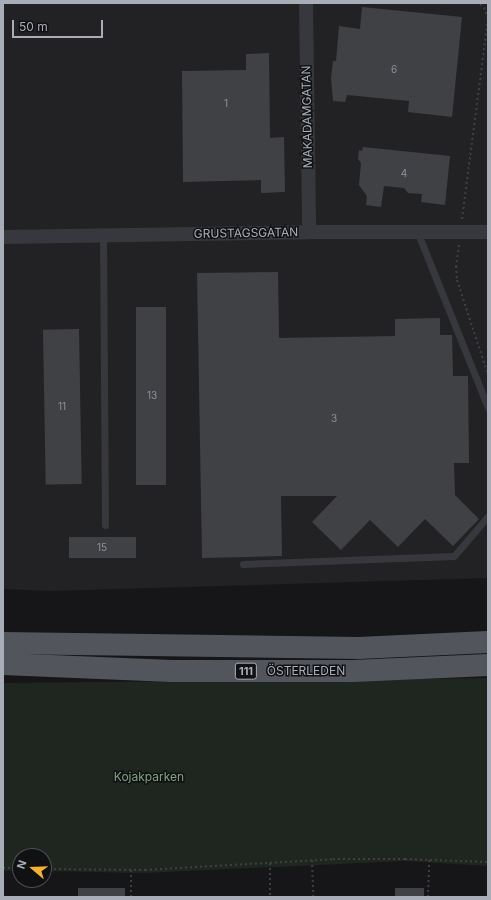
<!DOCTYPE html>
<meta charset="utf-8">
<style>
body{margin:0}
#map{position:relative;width:491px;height:900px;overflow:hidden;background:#161618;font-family:Inter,sans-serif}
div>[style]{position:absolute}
.built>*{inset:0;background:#222225}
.green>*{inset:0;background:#1e261f}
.building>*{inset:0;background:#404145;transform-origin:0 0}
.path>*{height:2px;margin-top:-1px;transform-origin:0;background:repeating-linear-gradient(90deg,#3d3f44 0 2px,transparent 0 5px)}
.lane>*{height:7px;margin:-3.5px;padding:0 3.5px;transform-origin:3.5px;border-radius:3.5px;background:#37383d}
.street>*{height:14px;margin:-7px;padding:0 7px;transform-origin:7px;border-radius:7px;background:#37383d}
.primary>*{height:22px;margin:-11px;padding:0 11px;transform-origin:11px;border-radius:11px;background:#53555c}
span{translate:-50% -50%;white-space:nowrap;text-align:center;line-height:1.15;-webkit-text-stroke:3px #111113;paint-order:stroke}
.number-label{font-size:10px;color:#8e929b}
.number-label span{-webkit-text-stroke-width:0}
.shield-label span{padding:1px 3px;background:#111113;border:1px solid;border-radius:3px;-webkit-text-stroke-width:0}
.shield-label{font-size:11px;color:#a8adb8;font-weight:700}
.street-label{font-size:12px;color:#a8adb8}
.park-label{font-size:12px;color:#7fa381}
.frame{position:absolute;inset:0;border:4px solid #a8adb8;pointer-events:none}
.north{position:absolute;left:12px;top:848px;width:40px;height:40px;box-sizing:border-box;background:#111113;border:1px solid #4d4f55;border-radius:50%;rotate:289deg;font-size:11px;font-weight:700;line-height:16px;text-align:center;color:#a8adb8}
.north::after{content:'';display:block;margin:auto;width:14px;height:18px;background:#f2b134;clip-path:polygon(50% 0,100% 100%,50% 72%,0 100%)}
.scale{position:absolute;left:12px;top:20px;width:91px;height:18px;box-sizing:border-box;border:2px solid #a8adb8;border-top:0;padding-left:5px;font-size:12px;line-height:14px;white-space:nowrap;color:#a8adb8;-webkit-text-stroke:3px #111113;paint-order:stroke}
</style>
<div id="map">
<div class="built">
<i style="clip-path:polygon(3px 3px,488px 3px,488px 578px,50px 591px,3px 589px)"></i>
</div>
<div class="green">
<i style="clip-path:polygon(488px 678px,488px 866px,405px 861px,144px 873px,44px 871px,44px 856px,20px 856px,20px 871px,3px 871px,3px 683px)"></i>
</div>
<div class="building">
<i style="clip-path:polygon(362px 7px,462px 17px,452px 117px,408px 112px,409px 101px,347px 95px,345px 102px,333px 101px,331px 78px,333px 61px,336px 61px,339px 26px,360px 29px)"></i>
<i style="clip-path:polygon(269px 53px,270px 138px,284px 137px,285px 192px,261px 193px,261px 180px,183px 182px,182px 71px,246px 70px,246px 54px)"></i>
<i style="clip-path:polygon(363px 147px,450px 156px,445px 205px,421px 202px,422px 194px,408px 193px,404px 188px,384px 186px,381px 207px,366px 205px,367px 196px,359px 185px,361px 163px,358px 159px,359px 150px,362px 151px)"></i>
<i style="clip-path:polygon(278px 272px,279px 338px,395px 336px,395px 319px,440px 318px,440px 335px,452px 335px,453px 376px,468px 376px,469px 463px,454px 463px,455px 495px,479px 519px,453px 546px,425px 519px,398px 547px,370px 520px,341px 550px,312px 522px,337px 496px,281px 496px,282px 556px,202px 558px,197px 273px)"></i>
<i style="left:136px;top:307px;width:30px;height:178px"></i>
<i style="left:79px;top:329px;width:155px;height:36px;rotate:89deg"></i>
<i style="left:136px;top:537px;width:21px;height:67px;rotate:90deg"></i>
<i style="left:78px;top:888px;width:47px;height:9px"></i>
<i style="left:395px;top:888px;width:29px;height:9px"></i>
</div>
<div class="path">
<i style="left:462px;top:219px;width:202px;rotate:-82.6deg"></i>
<i style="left:488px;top:19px;width:10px;rotate:-107deg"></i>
<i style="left:485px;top:9px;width:8px;rotate:-135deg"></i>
<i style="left:459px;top:245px;width:21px;rotate:98deg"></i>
<i style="left:456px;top:266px;width:14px;rotate:86deg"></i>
<i style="left:457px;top:280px;width:100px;rotate:71.9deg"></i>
<i style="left:312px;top:860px;width:37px;rotate:88deg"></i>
<i style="left:270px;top:863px;width:34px;rotate:90deg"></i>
<i style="left:3px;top:868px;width:17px"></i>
<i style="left:44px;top:869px;width:101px;rotate:0.6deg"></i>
<i style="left:145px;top:870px;width:188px;rotate:-3.3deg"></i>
<i style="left:333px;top:859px;width:72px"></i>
<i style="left:405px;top:859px;width:83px;rotate:2.1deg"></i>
<i style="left:131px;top:897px;width:28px;rotate:-90deg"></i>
<i style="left:428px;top:897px;width:37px;rotate:-88deg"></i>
</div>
<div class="lane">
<i style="left:417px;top:231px;width:191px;rotate:68.1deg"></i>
<i style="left:103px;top:235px;width:290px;rotate:89.6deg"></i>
<i style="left:243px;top:564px;width:211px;rotate:-2.2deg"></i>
<i style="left:454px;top:556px;width:52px;rotate:-49.6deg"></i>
</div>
<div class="street">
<i style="left:306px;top:3px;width:229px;rotate:89.2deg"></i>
<i style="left:3px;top:237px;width:306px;rotate:-0.9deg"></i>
<i style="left:309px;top:232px;width:179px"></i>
</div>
<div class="primary">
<i style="left:3px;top:643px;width:355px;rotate:0.8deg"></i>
<i style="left:358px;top:648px;width:130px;rotate:-2.6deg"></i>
<i style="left:3px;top:664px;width:169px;rotate:2.4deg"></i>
<i style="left:172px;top:671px;width:181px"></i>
<i style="left:353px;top:671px;width:135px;rotate:-2.5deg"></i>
</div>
<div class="number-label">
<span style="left:394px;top:70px">6</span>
<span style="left:226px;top:104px">1</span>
<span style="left:404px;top:174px">4</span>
<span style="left:152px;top:396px">13</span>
<span style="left:62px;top:407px">11</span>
<span style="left:334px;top:419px">3</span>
<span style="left:102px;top:548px">15</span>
</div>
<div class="shield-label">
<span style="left:246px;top:671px">111</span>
</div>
<div class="street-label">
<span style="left:307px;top:117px;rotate:-91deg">MAKADAMGATAN</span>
<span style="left:246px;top:233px;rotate:-1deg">GRUSTAGSGATAN</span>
<span style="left:306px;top:671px">ÖSTERLEDEN</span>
</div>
<div class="park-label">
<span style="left:149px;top:777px">Kojakparken</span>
</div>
<div class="frame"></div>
<div class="north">N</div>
<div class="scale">50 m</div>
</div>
